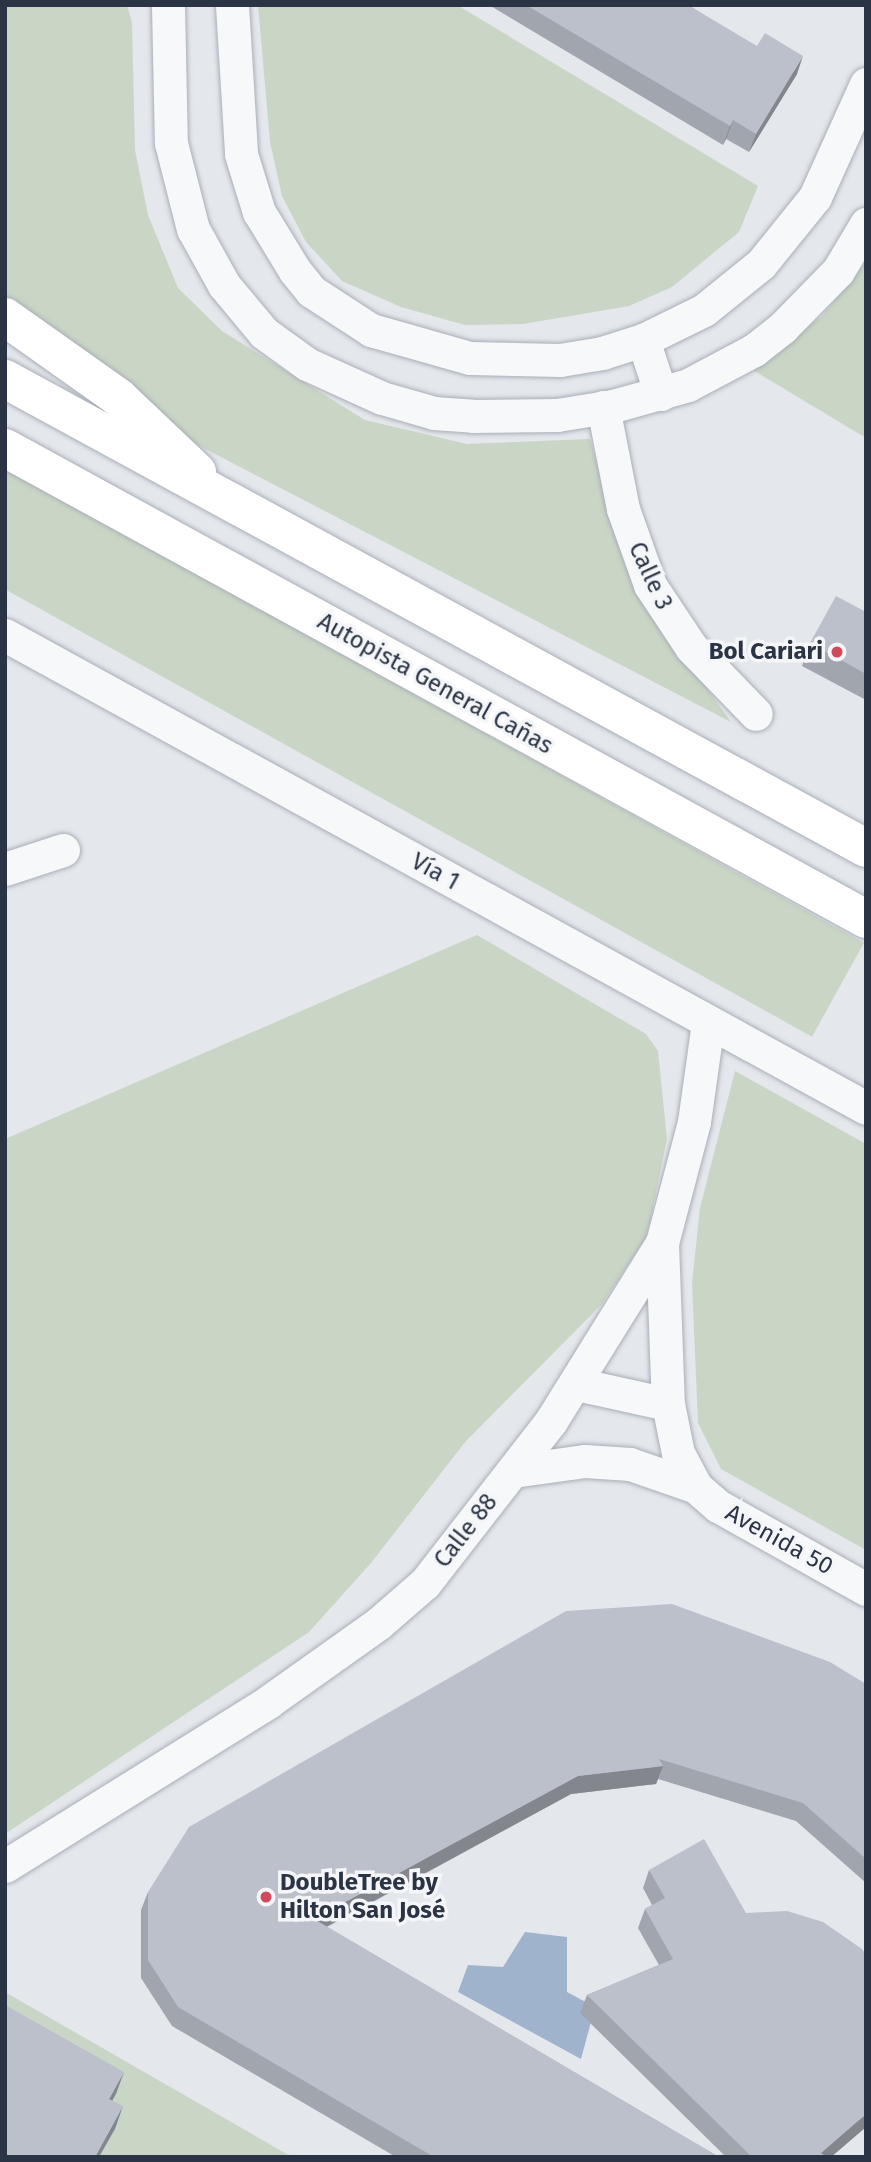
<!DOCTYPE html>
<meta charset="utf-8">
<style>
body{margin:0}
#map{position:relative;width:871px;height:2162px;overflow:hidden;background:#e4e7ec;font-family:"Fira Sans",sans-serif}
div>[style]{position:absolute}
.green>*{inset:0;background:#c9d6c5;transform-origin:0 0}
.water>*{inset:0;background:#9fb4cc}
.roads{filter:drop-shadow(0 0 2px #a9aeb7) drop-shadow(0 0 2px #a9aeb7)}
.street>*{height:33px;margin:-16.5px;padding:0 16.5px;transform-origin:16.5px;border-radius:16.5px;background:#f7f8fa}
.highway>*{height:38px;margin:-19px;padding:0 19px;transform-origin:19px;border-radius:19px;background:#fff}
.wall>*{inset:0;background:#a1a5ae}
.shaded-wall>*{inset:0;background:#83868d}
.building>*{inset:0;background:#bbc0ca}
.dots>*{width:19px;height:19px;translate:-50% -50%;box-sizing:border-box;border:4px solid #f4f6f9;border-radius:50%}
span{translate:-50% -50%;white-space:nowrap;text-align:center;line-height:1.15;-webkit-text-stroke:7px #f4f6f9;paint-order:stroke}
.street-label{font-size:24px;color:#2b3445}
.poi-label{font-size:24px;color:#2b3445;font-weight:700}
.right{translate:-100% -50%;text-align:right}
.left{translate:0 -50%;text-align:left}
.frame{position:absolute;inset:0;border:7px solid #2b3445;pointer-events:none}
</style>
<div id="map">
<div class="green">
<i style="clip-path:polygon(5px 5px,127px 5px,132px 23px,135px 150px,148px 215px,178px 288px,222px 331px,365px 420px,467px 444px,590px 439px,632px 583px,731px 722px,192px 442px,5px 297px)"></i>
<i style="clip-path:polygon(258px 5px,457px 5px,758px 186px,739px 232px,672px 287px,629px 306px,523px 324px,465px 325px,401px 307px,342px 281px,306px 242px,282px 196px,270px 142px)"></i>
<i style="clip-path:polygon(866px 262px,866px 438px,751px 369px,822px 316px)"></i>
<i style="left:5px;top:467px;width:982px;height:107px;rotate:29deg"></i>
<i style="clip-path:polygon(477px 935px,646px 1034px,658px 1051px,667px 1139px,647px 1236px,602px 1304px,466px 1441px,371px 1563px,309px 1632px,5px 1834px,5px 1139px)"></i>
<i style="clip-path:polygon(735px 1071px,866px 1144px,866px 1550px,721px 1469px,698px 1423px,692px 1283px,700px 1208px)"></i>
<i style="clip-path:polygon(5px 1992px,292px 2157px,5px 2157px)"></i>
</div>
<div class="water">
<i style="clip-path:polygon(525px 1932px,567px 1937px,567px 1992px,595px 2007px,581px 2059px,458px 1992px,468px 1965px,503px 1967px)"></i>
</div>
<div class="roads">
<div class="street">
<i style="left:168px;top:5px;width:138px;rotate:88.8deg"></i>
<i style="left:171px;top:143px;width:89px;rotate:75.7deg"></i>
<i style="left:193px;top:229px;width:64px;rotate:61deg"></i>
<i style="left:224px;top:285px;width:62px;rotate:50.2deg"></i>
<i style="left:264px;top:333px;width:53px;rotate:35.8deg"></i>
<i style="left:307px;top:364px;width:82px;rotate:24.4deg"></i>
<i style="left:382px;top:398px;width:54px;rotate:16.1deg"></i>
<i style="left:434px;top:413px;width:39px;rotate:4deg"></i>
<i style="left:473px;top:416px;width:84px;rotate:-0.7deg"></i>
<i style="left:557px;top:415px;width:57px;rotate:-9.1deg"></i>
<i style="left:613px;top:406px;width:78px;rotate:-15.6deg"></i>
<i style="left:688px;top:385px;width:75px;rotate:-27.9deg"></i>
<i style="left:754px;top:350px;width:36px;rotate:-38deg"></i>
<i style="left:782px;top:328px;width:80px;rotate:-45.5deg"></i>
<i style="left:838px;top:271px;width:55px;rotate:-59.2deg"></i>
<i style="left:232px;top:5px;width:149px;rotate:86.5deg"></i>
<i style="left:241px;top:154px;width:61px;rotate:72.8deg"></i>
<i style="left:259px;top:212px;width:69px;rotate:58.6deg"></i>
<i style="left:295px;top:271px;width:26px;rotate:51deg"></i>
<i style="left:311px;top:291px;width:72px;rotate:33deg"></i>
<i style="left:371px;top:330px;width:103px;rotate:15.8deg"></i>
<i style="left:470px;top:358px;width:90px;rotate:1.3deg"></i>
<i style="left:560px;top:360px;width:43px;rotate:-9.5deg"></i>
<i style="left:602px;top:353px;width:43px;rotate:-17.6deg"></i>
<i style="left:643px;top:340px;width:68px;rotate:-26.2deg"></i>
<i style="left:704px;top:310px;width:73px;rotate:-38.9deg"></i>
<i style="left:761px;top:264px;width:86px;rotate:-51.1deg"></i>
<i style="left:815px;top:197px;width:124px;rotate:-65.7deg"></i>
<i style="left:643px;top:340px;width:57px;rotate:71.6deg"></i>
<i style="left:603px;top:407px;width:104px;rotate:78.9deg"></i>
<i style="left:623px;top:509px;width:81px;rotate:70.4deg"></i>
<i style="left:650px;top:585px;width:74px;rotate:56.5deg"></i>
<i style="left:691px;top:647px;width:93px;rotate:45.9deg"></i>
<i style="left:5px;top:635px;width:982px;rotate:28.78deg"></i>
<i style="left:5px;top:869px;width:61px;rotate:-18.1deg"></i>
<i style="left:662px;top:1243px;width:161px;rotate:87.9deg"></i>
<i style="left:668px;top:1404px;width:50px;rotate:78.5deg"></i>
<i style="left:678px;top:1453px;width:38px;rotate:62deg"></i>
<i style="left:696px;top:1487px;width:29px;rotate:41deg"></i>
<i style="left:718px;top:1506px;width:170px;rotate:29.3deg"></i>
<i style="left:576px;top:1384px;width:94px;rotate:12.3deg"></i>
<i style="left:513px;top:1471px;width:73px;rotate:-7.9deg"></i>
<i style="left:585px;top:1461px;width:45px;rotate:3.8deg"></i>
<i style="left:630px;top:1464px;width:70px;rotate:19.2deg"></i>
<i style="left:5px;top:1866px;width:310px;rotate:-31.9deg"></i>
<i style="left:268px;top:1702px;width:136px;rotate:-35.4deg"></i>
<i style="left:379px;top:1623px;width:61px;rotate:-41deg"></i>
<i style="left:425px;top:1583px;width:205px;rotate:-52.1deg"></i>
<i style="left:551px;top:1421px;width:210px;rotate:-58.1deg"></i>
<i style="left:662px;top:1243px;width:125px;rotate:-75.2deg"></i>
<i style="left:694px;top:1122px;width:100px;rotate:-82deg"></i>
</div>
<div class="highway">
<i style="left:5px;top:317px;width:138px;rotate:35.3deg"></i>
<i style="left:118px;top:397px;width:109px;rotate:43.5deg"></i>
<i style="left:5px;top:379px;width:980px;rotate:28.58deg"></i>
<i style="left:5px;top:448px;width:981px;rotate:28.68deg"></i>
</div>
</div>
<div class="wall">
<i style="clip-path:polygon(489px 5px,688px 5px,797px 74px,749px 152px,726px 139px,723px 145px)"></i>
<i style="clip-path:polygon(866px 612px,866px 700px,802px 666px,810px 643px)"></i>
<i style="clip-path:polygon(866px 1684px,866px 1883px,796px 1821px,658px 1779px,656px 1784px,571px 1794px,327px 1927px,719px 2157px,396px 2157px,172px 2026px,141px 1978px,141px 1910px,148px 1892px)"></i>
<i style="clip-path:polygon(649px 1870px,866px 2127px,831px 2157px,726px 2157px,580px 2013px,587px 1995px,659px 1965px,638px 1928px,645px 1909px,652px 1905px,643px 1888px)"></i>
</div>
<div class="shaded-wall">
<i style="clip-path:polygon(803px 56px,797px 74px,749px 152px,756px 134px)"></i>
<i style="clip-path:polygon(733px 120px,726px 139px,723px 145px,730px 126px)"></i>
<i style="clip-path:polygon(663px 1766px,656px 1784px,571px 1794px,307px 1937px,314px 1919px,578px 1776px)"></i>
<i style="clip-path:polygon(124px 2072px,116px 2094px,101px 2121px,109px 2099px)"></i>
<i style="clip-path:polygon(123px 2106px,115px 2129px,99px 2157px,95px 2157px)"></i>
<i style="clip-path:polygon(866px 2114px,866px 2127px,831px 2157px,819px 2157px,821px 2153px)"></i>
</div>
<div class="building">
<i style="clip-path:polygon(526px 5px,688px 5px,757px 46px,765px 33px,803px 56px,756px 134px,733px 120px,730px 126px)"></i>
<i style="clip-path:polygon(836px 596px,866px 612px,866px 674px,810px 643px)"></i>
<i style="clip-path:polygon(672px 1604px,830px 1662px,866px 1684px,866px 1859px,803px 1803px,659px 1759px,663px 1766px,578px 1776px,314px 1919px,719px 2157px,434px 2157px,178px 2007px,148px 1960px,148px 1892px,189px 1827px,566px 1611px)"></i>
<i style="clip-path:polygon(704px 1839px,746px 1913px,787px 1911px,823px 1922px,862px 1949px,866px 1955px,866px 2114px,821px 2153px,827px 2157px,752px 2157px,587px 1995px,673px 1959px,645px 1909px,665px 1898px,649px 1870px)"></i>
<i style="clip-path:polygon(5px 2005px,124px 2072px,109px 2099px,123px 2106px,95px 2157px,5px 2157px)"></i>
</div>
<div class="dots">
<i style="left:837px;top:652px;background:#d1495b"></i>
<i style="left:266px;top:1897px;background:#d1495b"></i>
</div>
<div class="street-label">
<span style="left:650px;top:576px;rotate:65deg">Calle 3</span>
<span style="left:435px;top:684px;rotate:29deg">Autopista General Cañas</span>
<span style="left:435px;top:872px;rotate:29deg">Vía 1</span>
<span style="left:466px;top:1531px;rotate:-52deg">Calle 88</span>
<span style="left:779px;top:1540px;rotate:29deg">Avenida 50</span>
</div>
<div class="poi-label">
<span class="right" style="left:823px;top:652px">Bol Cariari</span>
<span class="left" style="left:280px;top:1897px">DoubleTree by<br>Hilton San José</span>
</div>
<div class="frame"></div>
</div>
